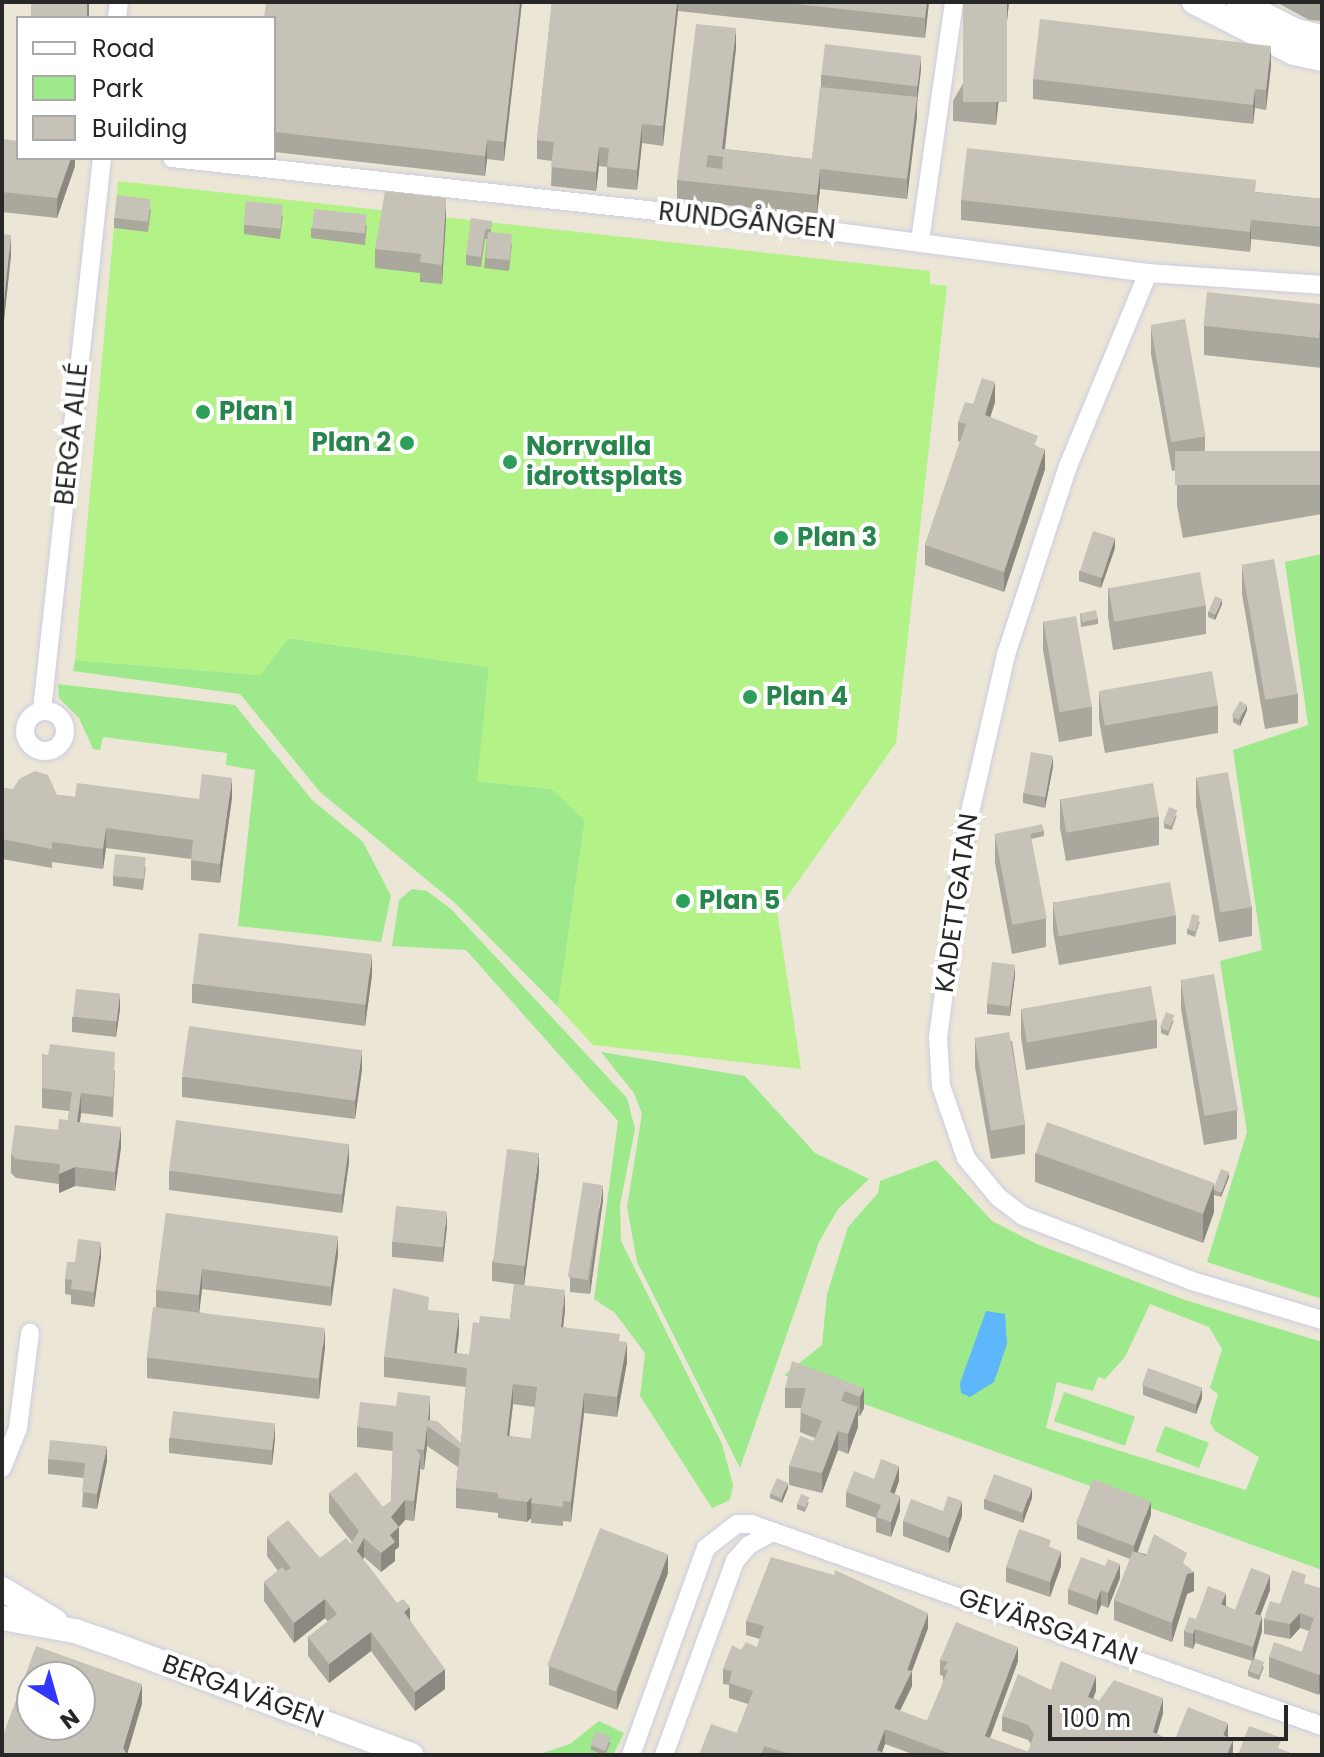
<!DOCTYPE html>
<meta charset="utf-8">
<style>
body{margin:0}
#map{position:relative;width:1324px;height:1757px;overflow:hidden;background:#ece6d6;font-family:Poppins,sans-serif}
div>[style]{position:absolute}
.green>*{inset:0;background:#9de98c;transform-origin:0 0}
.pitch>*{inset:0;background:#b3f287}
.water>*{inset:0;background:#5db7fa}
.roads{filter:drop-shadow(0 0 2px #cccce2) drop-shadow(0 0 2px #cccce2)}
.street>*{height:18px;margin:-9px;padding:0 9px;transform-origin:9px;border-radius:9px;background:#fff}
.street>.ring{margin:-9px;padding:0;box-sizing:content-box;background:none;border:18px solid #fff;border-radius:50%}
.secondary>*{height:24px;margin:-12px;padding:0 12px;transform-origin:12px;border-radius:12px;background:#fff}
.wall>*{inset:0;background:#aaa79d}
.shaded-wall>*{inset:0;background:#8b8880;transform-origin:0 0}
.building>*{inset:0;background:#c6c2b7;transform-origin:0 0}
.dots>*{width:22px;height:22px;translate:-50% -50%;box-sizing:border-box;border:4px solid #fff;border-radius:50%}
span{translate:-50% -50%;white-space:nowrap;text-align:center;line-height:1.15;-webkit-text-stroke:8px #fff;paint-order:stroke}
.street-label{font-size:26px;color:#272727}
.leisure-label{font-size:26px;color:#27864d;font-weight:700}
.left{translate:0 -50%;text-align:left}
.right{translate:-100% -50%;text-align:right}
.frame{position:absolute;inset:0;border:4px solid #272727;pointer-events:none}
.legend{position:absolute;left:16px;top:16px;width:260px;height:144px;box-sizing:border-box;background:#fff;border:2px solid #a9a9a9;margin:0;padding:10px 14px;list-style:none;font-size:24px;color:#272727}
.legend li{display:flex;align-items:center;gap:16px;height:40px}
.legend b{width:40px;border:2px solid #a9a9a9}
.north{position:absolute;left:16px;top:1661px;width:80px;height:80px;box-sizing:border-box;background:#fff;border:2px solid #a9a9a9;border-radius:50%;rotate:143deg;font-size:22px;font-weight:700;line-height:32px;text-align:center;color:#272727}
.north::after{content:'';display:block;margin:auto;width:28px;height:36px;background:#3035ff;clip-path:polygon(50% 0,100% 100%,50% 72%,0 100%)}
.scale{position:absolute;left:1048px;top:1705px;width:240px;height:36px;box-sizing:border-box;border:4px solid #272727;border-top:0;padding-left:10px;font-size:24px;line-height:28px;white-space:nowrap;color:#272727;-webkit-text-stroke:6px #fff;paint-order:stroke}
</style>
<div id="map">
<div class="green">
<i style="clip-path:polygon(1322px 554px,1322px 1299px,1207px 1262px,1247px 1132px,1220px 961px,1262px 950px,1233px 750px,1308px 725px,1285px 562px)"></i>
<i style="clip-path:polygon(288px 638px,489px 667px,478px 781px,552px 789px,585px 820px,558px 1007px,455px 903px,320px 792px,240px 694px,73px 671px,75px 660px,260px 675px)"></i>
<i style="clip-path:polygon(58px 684px,235px 705px,312px 800px,363px 842px,391px 896px,381px 942px,238px 926px,255px 770px,226px 765px,227px 753px,103px 737px,100px 750px,93px 749px,79px 718px,59px 698px)"></i>
<i style="clip-path:polygon(412px 889px,427px 891px,451px 909px,627px 1098px,635px 1129px,620px 1205px,621px 1241px,722px 1444px,733px 1485px,730px 1500px,712px 1508px,640px 1396px,645px 1353px,615px 1313px,594px 1299px,618px 1121px,466px 950px,392px 946px,399px 900px)"></i>
<i style="clip-path:polygon(601px 1052px,745px 1076px,815px 1153px,869px 1179px,838px 1209px,819px 1242px,740px 1468px,637px 1262px,627px 1207px,642px 1114px,634px 1093px)"></i>
<i style="clip-path:polygon(evenodd,936px 1160px,992px 1221px,1039px 1245px,1182px 1299px,1322px 1342px,1322px 1570px,784px 1375px,822px 1345px,827px 1294px,848px 1227px,878px 1193px,880px 1181px,936px 1160px,1150px 1304px,1209px 1327px,1222px 1349px,1210px 1388px,1218px 1394px,1210px 1422px,1215px 1431px,1259px 1457px,1246px 1490px,1046px 1428px,1057px 1382px,1093px 1391px,1098px 1377px,1105px 1379px,1125px 1357px,1150px 1304px)"></i>
<i style="left:1064px;top:1392px;width:75px;height:31px;rotate:19deg"></i>
<i style="left:1165px;top:1426px;width:47px;height:27px;rotate:21deg"></i>
<i style="clip-path:polygon(599px 1721px,624px 1733px,613px 1755px,508px 1755px,537px 1755px,570px 1744px)"></i>
</div>
<div class="pitch">
<i style="clip-path:polygon(118px 181px,930px 271px,930px 284px,947px 286px,896px 743px,777px 911px,801px 1069px,593px 1045px,558px 1007px,585px 821px,552px 789px,477px 781px,489px 667px,289px 638px,260px 675px,75px 660px)"></i>
</div>
<div class="water">
<i style="clip-path:polygon(986px 1311px,1005px 1314px,1007px 1344px,994px 1382px,970px 1397px,961px 1393px,960px 1383px)"></i>
</div>
<div class="roads">
<div class="street">
<i style="left:117px;top:18px;width:16px;rotate:-83deg"></i>
<i style="left:172px;top:158px;width:616px;rotate:6.25deg"></i>
<i style="left:784px;top:225px;width:367px;rotate:7.5deg"></i>
<i style="left:1148px;top:273px;width:174px;rotate:3.9deg"></i>
<i style="left:920px;top:241px;width:241px;rotate:-81.9deg"></i>
<i style="left:1148px;top:273px;width:209px;rotate:112.5deg"></i>
<i style="left:1068px;top:466px;width:199px;rotate:108.2deg"></i>
<i style="left:1006px;top:655px;width:170px;rotate:102.9deg"></i>
<i style="left:968px;top:821px;width:111px;rotate:98.3deg"></i>
<i style="left:952px;top:931px;width:107px;rotate:97.5deg"></i>
<i style="left:938px;top:1037px;width:49px;rotate:86.5deg"></i>
<i style="left:941px;top:1086px;width:76px;rotate:70.9deg"></i>
<i style="left:966px;top:1158px;width:50px;rotate:50.6deg"></i>
<i style="left:998px;top:1197px;width:31px;rotate:37deg"></i>
<i style="left:1023px;top:1216px;width:181px;rotate:21deg"></i>
<i style="left:1192px;top:1281px;width:136px;rotate:16.7deg"></i>
<i style="left:42px;top:710px;width:555px;rotate:-83.8deg"></i>
<i class="ring" style="left:25px;top:711px;width:22px;height:22px"></i>
<i style="left:2px;top:1468px;width:43px;rotate:-68.2deg"></i>
<i style="left:18px;top:1428px;width:96px;rotate:-82.8deg"></i>
<i style="left:631px;top:1755px;width:220px;rotate:-70.1deg"></i>
<i style="left:706px;top:1548px;width:39px;rotate:-38deg"></i>
<i style="left:737px;top:1524px;width:14px"></i>
<i style="left:751px;top:1524px;width:606px;rotate:19.48deg"></i>
<i style="left:664px;top:1755px;width:207px;rotate:-69.9deg"></i>
<i style="left:735px;top:1561px;width:21px;rotate:-49deg"></i>
<i style="left:749px;top:1545px;width:26px;rotate:-29deg"></i>
</div>
<div class="secondary">
<i style="left:1194px;top:2px;width:112px;rotate:27deg"></i>
<i style="left:1294px;top:53px;width:29px;rotate:12deg"></i>
<i style="left:1239px;top:2px;width:64px;rotate:27deg"></i>
<i style="left:1296px;top:31px;width:27px;rotate:13deg"></i>
<i style="left:2px;top:1589px;width:62px;rotate:31.1deg"></i>
<i style="left:2px;top:1618px;width:74px;rotate:10.1deg"></i>
<i style="left:75px;top:1631px;width:46px;rotate:19.2deg"></i>
<i style="left:118px;top:1646px;width:313px;rotate:20.4deg"></i>
</div>
</div>
<div class="wall">
<i style="clip-path:polygon(522px 2px,504px 161px,487px 159px,485px 176px,274px 152px,274px 18px)"></i>
<i style="clip-path:polygon(552px 2px,929px 2px,925px 38px,678px 11px,663px 146px,642px 143px,637px 190px,607px 187px,607px 167px,599px 166px,596px 191px,551px 186px,552px 161px,537px 159px,537px 140px)"></i>
<i style="clip-path:polygon(1009px 2px,996px 125px,953px 121px,953px 101px)"></i>
<i style="clip-path:polygon(1276px 2px,1322px 2px,1322px 21px,1309px 20px)"></i>
<i style="clip-path:polygon(736px 48px,725px 149px,812px 159px,821px 87px,821px 75px,921px 69px,907px 199px,820px 189px,817px 215px,677px 200px,677px 180px)"></i>
<i style="clip-path:polygon(1271px 66px,1266px 110px,1255px 108px,1253px 124px,1033px 99px,1033px 79px)"></i>
<i style="clip-path:polygon(2px 139px,75px 158px,75px 166px,57px 218px,2px 212px)"></i>
<i style="clip-path:polygon(1256px 192px,1322px 199px,1322px 247px,1251px 239px,1250px 252px,961px 220px,961px 200px)"></i>
<i style="clip-path:polygon(151px 209px,148px 232px,114px 228px,114px 218px)"></i>
<i style="clip-path:polygon(283px 215px,280px 239px,244px 234px,244px 225px)"></i>
<i style="clip-path:polygon(446px 218px,442px 284px,420px 282px,420px 273px,375px 268px,375px 249px)"></i>
<i style="clip-path:polygon(492px 221px,491px 232px,512px 244px,509px 271px,484px 268px,487px 239px,485px 239px,481px 267px,466px 265px,466px 255px)"></i>
<i style="clip-path:polygon(367px 225px,365px 245px,311px 238px,311px 228px)"></i>
<i style="clip-path:polygon(2px 234px,11px 255px,4px 320px,2px 320px)"></i>
<i style="clip-path:polygon(1322px 304px,1322px 368px,1204px 355px,1204px 326px)"></i>
<i style="clip-path:polygon(1151px 325px,1205px 436px,1205px 465px,1197px 466px,1198px 473px,1322px 451px,1322px 514px,1183px 538px,1177px 506px,1177px 470px,1172px 471px,1151px 354px)"></i>
<i style="clip-path:polygon(995px 402px,990px 417px,1038px 447px,1045px 469px,1004px 592px,925px 565px,925px 545px,960px 442px,958px 441px,958px 422px,973px 404px)"></i>
<i style="clip-path:polygon(1115px 548px,1101px 588px,1079px 581px,1079px 571px)"></i>
<i style="clip-path:polygon(1242px 565px,1298px 694px,1298px 723px,1265px 729px,1242px 594px)"></i>
<i style="clip-path:polygon(1108px 588px,1206px 605px,1206px 634px,1113px 650px,1108px 617px)"></i>
<i style="clip-path:polygon(1222px 604px,1215px 620px,1208px 617px,1208px 612px)"></i>
<i style="clip-path:polygon(1080px 613px,1098px 619px,1098px 624px,1081px 627px)"></i>
<i style="clip-path:polygon(1043px 621px,1092px 707px,1092px 736px,1059px 742px,1043px 650px)"></i>
<i style="clip-path:polygon(1099px 691px,1218px 705px,1218px 733px,1105px 753px,1099px 720px)"></i>
<i style="clip-path:polygon(1247px 710px,1240px 726px,1233px 722px,1233px 717px)"></i>
<i style="clip-path:polygon(1053px 766px,1045px 808px,1023px 803px,1023px 793px)"></i>
<i style="clip-path:polygon(1196px 777px,1252px 907px,1252px 936px,1219px 942px,1196px 806px)"></i>
<i style="clip-path:polygon(2px 788px,75px 797px,199px 799px,232px 798px,220px 883px,191px 880px,191px 859px,106px 848px,103px 869px,52px 862px,52px 868px,2px 859px)"></i>
<i style="clip-path:polygon(1060px 799px,1159px 816px,1159px 845px,1066px 861px,1060px 828px)"></i>
<i style="clip-path:polygon(1177px 815px,1172px 830px,1164px 828px,1164px 823px)"></i>
<i style="clip-path:polygon(1044px 831px,1044px 836px,1031px 839px,1046px 918px,1046px 947px,1012px 954px,995px 863px,995px 834px)"></i>
<i style="clip-path:polygon(146px 867px,143px 890px,113px 886px,113px 876px)"></i>
<i style="clip-path:polygon(1053px 902px,1176px 915px,1176px 944px,1059px 965px,1053px 931px)"></i>
<i style="clip-path:polygon(1200px 921px,1195px 937px,1187px 934px,1187px 929px)"></i>
<i style="clip-path:polygon(372px 975px,365px 1026px,192px 1003px,192px 984px)"></i>
<i style="clip-path:polygon(1015px 975px,1010px 1016px,987px 1014px,987px 1004px)"></i>
<i style="clip-path:polygon(1181px 980px,1237px 1110px,1237px 1139px,1204px 1145px,1181px 1009px)"></i>
<i style="clip-path:polygon(120px 1009px,116px 1037px,72px 1032px,72px 1017px)"></i>
<i style="clip-path:polygon(1021px 1009px,1157px 1019px,1157px 1048px,1026px 1070px,1021px 1037px)"></i>
<i style="clip-path:polygon(1174px 1020px,1168px 1036px,1161px 1033px,1161px 1028px)"></i>
<i style="clip-path:polygon(975px 1038px,1012px 1041px,1025px 1125px,1025px 1154px,991px 1159px,975px 1067px)"></i>
<i style="clip-path:polygon(42px 1054px,115px 1071px,113px 1117px,81px 1113px,80px 1122px,121px 1147px,115px 1191px,75px 1186px,59px 1193px,59px 1184px,16px 1178px,11px 1173px,11px 1154px,58px 1130px,68px 1120px,69px 1111px,42px 1108px)"></i>
<i style="clip-path:polygon(362px 1069px,355px 1119px,182px 1097px,182px 1077px)"></i>
<i style="clip-path:polygon(1035px 1153px,1214px 1188px,1229px 1177px,1221px 1197px,1214px 1195px,1214px 1212px,1203px 1243px,1035px 1182px)"></i>
<i style="clip-path:polygon(349px 1162px,342px 1213px,169px 1190px,169px 1171px)"></i>
<i style="clip-path:polygon(evenodd,539px 1173px,524px 1285px,565px 1310px,563px 1327px,620px 1341px,627px 1362px,617px 1417px,584px 1413px,571px 1522px,563px 1521px,563px 1526px,531px 1523px,531px 1518px,527px 1522px,498px 1518px,498px 1513px,456px 1508px,456px 1488px,458px 1467px,427px 1446px,424px 1470px,420px 1469px,414px 1521px,405px 1520px,399px 1527px,399px 1547px,395px 1550px,395px 1561px,381px 1572px,364px 1557px,363px 1560px,410px 1620px,445px 1689px,415px 1711px,371px 1651px,329px 1683px,308px 1656px,308px 1637px,328px 1622px,325px 1618px,294px 1643px,264px 1601px,264px 1582px,278px 1571px,267px 1556px,267px 1537px,320px 1558px,351px 1544px,352px 1542px,329px 1513px,329px 1493px,383px 1507px,391px 1501px,393px 1451px,357px 1447px,357px 1427px,430px 1415px,430px 1420px,461px 1443px,466px 1387px,384px 1377px,384px 1357px,429px 1310px,459px 1333px,456px 1353px,469px 1355px,479px 1323px,510px 1319px,514px 1284px,492px 1281px,492px 1262px,539px 1173px,513px 1404px,535px 1407px,531px 1439px,509px 1436px,513px 1404px)"></i>
<i style="clip-path:polygon(603px 1200px,590px 1294px,570px 1292px,570px 1277px)"></i>
<i style="clip-path:polygon(166px 1213px,338px 1255px,331px 1306px,202px 1289px,199px 1312px,325px 1347px,319px 1399px,147px 1378px,147px 1358px,156px 1307px,156px 1290px)"></i>
<i style="clip-path:polygon(447px 1226px,443px 1262px,392px 1257px,392px 1242px)"></i>
<i style="clip-path:polygon(101px 1257px,94px 1307px,71px 1304px,71px 1295px,65px 1294px,65px 1279px,75px 1262px)"></i>
<i style="clip-path:polygon(1143px 1385px,1202px 1398px,1196px 1414px,1143px 1395px)"></i>
<i style="clip-path:polygon(785px 1388px,864px 1388px,864px 1408px,860px 1416px,858px 1415px,858px 1427px,848px 1454px,838px 1450px,822px 1493px,789px 1485px,789px 1466px,814px 1441px,815px 1438px,800px 1432px,801px 1408px,785px 1408px)"></i>
<i style="clip-path:polygon(169px 1438px,275px 1439px,272px 1465px,169px 1453px)"></i>
<i style="clip-path:polygon(48px 1459px,107px 1461px,97px 1509px,82px 1507px,84px 1478px,48px 1474px)"></i>
<i style="clip-path:polygon(874px 1479px,899px 1481px,894px 1494px,900px 1511px,891px 1537px,876px 1532px,876px 1518px,846px 1507px,846px 1492px)"></i>
<i style="clip-path:polygon(788px 1488px,782px 1503px,770px 1498px,770px 1493px)"></i>
<i style="clip-path:polygon(1032px 1498px,1023px 1523px,984px 1509px,984px 1499px)"></i>
<i style="clip-path:polygon(809px 1502px,805px 1512px,797px 1509px,797px 1504px)"></i>
<i style="clip-path:polygon(1151px 1515px,1138px 1552px,1187px 1566px,1194px 1591px,1187px 1594px,1172px 1642px,1114px 1620px,1114px 1600px,1130px 1559px,1077px 1539px,1077px 1524px)"></i>
<i style="clip-path:polygon(962px 1516px,949px 1553px,903px 1536px,903px 1521px)"></i>
<i style="clip-path:polygon(1051px 1547px,1061px 1566px,1050px 1597px,1006px 1582px,1006px 1567px)"></i>
<i style="clip-path:polygon(668px 1573px,617px 1710px,549px 1685px,549px 1666px)"></i>
<i style="clip-path:polygon(1120px 1578px,1108px 1608px,1101px 1605px,1097px 1615px,1068px 1604px,1068px 1589px)"></i>
<i style="clip-path:polygon(1306px 1584px,1322px 1589px,1319px 1695px,1269px 1677px,1269px 1657px,1302px 1652px,1309px 1631px,1300px 1628px,1290px 1639px,1264px 1634px,1264px 1619px,1280px 1604px)"></i>
<i style="clip-path:polygon(1270px 1590px,1260px 1616px,1262px 1631px,1254px 1658px,1264px 1667px,1259px 1680px,1248px 1676px,1248px 1671px,1252px 1661px,1195px 1643px,1193px 1649px,1184px 1646px,1184px 1631px,1196px 1619px,1226px 1606px,1235px 1610px)"></i>
<i style="clip-path:polygon(746px 1621px,928px 1628px,912px 1671px,912px 1686px,900px 1711px,927px 1721px,943px 1683px,943px 1676px,940px 1675px,940px 1660px,1018px 1661px,990px 1738px,1028px 1752px,1031px 1744px,1028px 1740px,1002px 1731px,1002px 1716px,1051px 1690px,1096px 1691px,1093px 1698px,1099px 1701px,1163px 1713px,1157px 1734px,1174px 1742px,1228px 1737px,1233px 1754px,915px 1755px,885px 1744px,882px 1752px,888px 1755px,699px 1755px,737px 1733px,748px 1704px,729px 1698px,729px 1685px,723px 1684px,723px 1669px,741px 1650px,757px 1647px,760px 1639px,746px 1635px)"></i>
<i style="clip-path:polygon(611px 1742px,605px 1755px,591px 1750px,591px 1745px)"></i>
</div>
<div class="shaded-wall">
<i style="left:87px;top:2px;width:2px;height:16px"></i>
<i style="clip-path:polygon(520px 2px,522px 2px,504px 161px,504px 142px)"></i>
<i style="clip-path:polygon(677px 2px,678px 2px,678px 11px,663px 146px,663px 126px)"></i>
<i style="clip-path:polygon(927px 2px,929px 2px,925px 38px,925px 18px)"></i>
<i style="clip-path:polygon(1007px 2px,1009px 2px,996px 125px,996px 106px)"></i>
<i style="clip-path:polygon(736px 28px,736px 48px,723px 162px,722px 149px)"></i>
<i style="clip-path:polygon(1271px 46px,1271px 66px,1266px 110px,1266px 90px)"></i>
<i style="clip-path:polygon(921px 55px,921px 69px,917px 101px,917px 86px)"></i>
<i style="clip-path:polygon(1255px 89px,1255px 108px,1253px 124px,1253px 105px)"></i>
<i style="clip-path:polygon(917px 97px,917px 117px,907px 199px,907px 179px)"></i>
<i style="clip-path:polygon(642px 124px,642px 143px,637px 190px,637px 170px)"></i>
<i style="clip-path:polygon(487px 140px,487px 159px,485px 176px,485px 156px)"></i>
<i style="clip-path:polygon(599px 147px,599px 166px,596px 191px,596px 172px)"></i>
<i style="clip-path:polygon(71px 158px,75px 158px,75px 166px,57px 218px,57px 198px)"></i>
<i style="clip-path:polygon(820px 169px,820px 189px,817px 215px,817px 195px)"></i>
<i style="clip-path:polygon(446px 198px,446px 218px,442px 284px,442px 265px)"></i>
<i style="clip-path:polygon(1251px 220px,1251px 239px,1250px 252px,1250px 232px)"></i>
<i style="clip-path:polygon(11px 235px,11px 255px,4px 320px,4px 301px)"></i>
<i style="clip-path:polygon(995px 382px,995px 402px,985px 434px,985px 415px)"></i>
<i style="clip-path:polygon(1045px 449px,1045px 469px,1004px 592px,1004px 572px)"></i>
<i style="clip-path:polygon(1115px 538px,1115px 548px,1101px 588px,1101px 578px)"></i>
<i style="clip-path:polygon(1222px 599px,1222px 604px,1215px 620px,1215px 615px)"></i>
<i style="clip-path:polygon(1247px 705px,1247px 710px,1240px 726px,1240px 721px)"></i>
<i style="clip-path:polygon(1053px 756px,1053px 766px,1045px 808px,1045px 798px)"></i>
<i style="clip-path:polygon(232px 778px,232px 798px,220px 883px,220px 864px)"></i>
<i style="clip-path:polygon(106px 828px,106px 848px,103px 869px,103px 849px)"></i>
<i style="clip-path:polygon(372px 955px,372px 975px,365px 1026px,365px 1006px)"></i>
<i style="clip-path:polygon(1015px 965px,1015px 975px,1010px 1016px,1010px 1006px)"></i>
<i style="clip-path:polygon(120px 994px,120px 1009px,116px 1037px,116px 1023px)"></i>
<i style="clip-path:polygon(362px 1049px,362px 1069px,355px 1119px,355px 1100px)"></i>
<i style="clip-path:polygon(81px 1093px,81px 1113px,77px 1141px,77px 1122px)"></i>
<i style="clip-path:polygon(121px 1127px,121px 1147px,115px 1191px,115px 1172px)"></i>
<i style="clip-path:polygon(349px 1143px,349px 1162px,342px 1213px,342px 1193px)"></i>
<i style="clip-path:polygon(539px 1153px,539px 1173px,524px 1286px,524px 1266px)"></i>
<i style="clip-path:polygon(75px 1167px,75px 1186px,59px 1193px,59px 1174px)"></i>
<i style="clip-path:polygon(1229px 1172px,1229px 1177px,1221px 1197px,1221px 1192px)"></i>
<i style="clip-path:polygon(1214px 1183px,1214px 1212px,1203px 1243px,1203px 1214px)"></i>
<i style="clip-path:polygon(603px 1185px,603px 1200px,590px 1294px,590px 1280px)"></i>
<i style="clip-path:polygon(447px 1211px,447px 1226px,443px 1262px,443px 1248px)"></i>
<i style="clip-path:polygon(338px 1236px,338px 1255px,331px 1306px,331px 1287px)"></i>
<i style="clip-path:polygon(101px 1242px,101px 1257px,94px 1307px,94px 1292px)"></i>
<i style="clip-path:polygon(202px 1269px,202px 1289px,199px 1315px,199px 1295px)"></i>
<i style="clip-path:polygon(565px 1290px,565px 1310px,561px 1346px,561px 1327px)"></i>
<i style="clip-path:polygon(459px 1313px,459px 1333px,455px 1366px,454px 1353px)"></i>
<i style="clip-path:polygon(325px 1328px,325px 1347px,319px 1399px,319px 1379px)"></i>
<i style="clip-path:polygon(627px 1342px,627px 1362px,617px 1417px,617px 1397px)"></i>
<i style="clip-path:polygon(513px 1384px,513px 1404px,507px 1455px,507px 1436px)"></i>
<i style="clip-path:polygon(864px 1388px,864px 1408px,860px 1416px,860px 1397px)"></i>
<i style="clip-path:polygon(1202px 1388px,1202px 1398px,1196px 1414px,1196px 1404px)"></i>
<i style="clip-path:polygon(584px 1393px,584px 1413px,571px 1522px,571px 1502px)"></i>
<i style="clip-path:polygon(430px 1396px,430px 1415px,429px 1428px,428px 1420px)"></i>
<i style="clip-path:polygon(858px 1407px,858px 1427px,848px 1454px,848px 1434px)"></i>
<i style="clip-path:polygon(275px 1424px,275px 1439px,272px 1465px,272px 1451px)"></i>
<i style="clip-path:polygon(427px 1426px,427px 1446px,424px 1470px,424px 1450px)"></i>
<i style="clip-path:polygon(838px 1431px,838px 1450px,822px 1493px,822px 1473px)"></i>
<i style="clip-path:polygon(107px 1446px,107px 1461px,97px 1509px,97px 1494px)"></i>
<i style="clip-path:polygon(420px 1455px,420px 1474px,414px 1521px,414px 1501px)"></i>
<i style="clip-path:polygon(899px 1466px,899px 1481px,890px 1507px,890px 1492px)"></i>
<i style="clip-path:polygon(788px 1483px,788px 1488px,782px 1503px,782px 1498px)"></i>
<i style="clip-path:polygon(1032px 1488px,1032px 1498px,1023px 1523px,1023px 1513px)"></i>
<i style="clip-path:polygon(900px 1496px,900px 1511px,891px 1537px,891px 1522px)"></i>
<i style="clip-path:polygon(532px 1497px,531px 1518px,527px 1522px,527px 1502px)"></i>
<i style="clip-path:polygon(405px 1500px,405px 1520px,397px 1529px,399px 1527px,399px 1547px,395px 1550px,395px 1561px,381px 1572px,381px 1553px,391px 1517px)"></i>
<i style="clip-path:polygon(962px 1501px,962px 1516px,949px 1553px,949px 1538px)"></i>
<i style="clip-path:polygon(1151px 1501px,1151px 1515px,1134px 1561px,1134px 1546px)"></i>
<i style="clip-path:polygon(364px 1538px,364px 1557px,357px 1571px,357px 1551px)"></i>
<i style="clip-path:polygon(1061px 1551px,1061px 1566px,1050px 1597px,1050px 1582px)"></i>
<i style="clip-path:polygon(668px 1554px,668px 1573px,617px 1710px,617px 1691px)"></i>
<i style="clip-path:polygon(1120px 1564px,1120px 1578px,1108px 1608px,1108px 1593px)"></i>
<i style="clip-path:polygon(1194px 1572px,1194px 1591px,1187px 1594px,1172px 1642px,1172px 1623px,1187px 1574px)"></i>
<i style="clip-path:polygon(1270px 1575px,1270px 1590px,1255px 1629px,1255px 1614px)"></i>
<i style="clip-path:polygon(1101px 1590px,1101px 1605px,1097px 1615px,1097px 1600px)"></i>
<i style="clip-path:polygon(1226px 1593px,1226px 1608px,1221px 1604px)"></i>
<i style="clip-path:polygon(325px 1599px,325px 1618px,294px 1643px,294px 1623px)"></i>
<i style="clip-path:polygon(410px 1607px,410px 1626px,404px 1612px)"></i>
<i style="clip-path:polygon(928px 1613px,928px 1628px,910px 1676px,912px 1671px,912px 1686px,894px 1723px,894px 1708px)"></i>
<i style="clip-path:polygon(1300px 1613px,1300px 1628px,1290px 1639px,1290px 1624px)"></i>
<i style="clip-path:polygon(1262px 1616px,1262px 1631px,1253px 1662px,1253px 1647px)"></i>
<i style="clip-path:polygon(1195px 1629px,1195px 1643px,1193px 1649px,1193px 1634px)"></i>
<i style="clip-path:polygon(371px 1632px,371px 1651px,329px 1683px,329px 1664px)"></i>
<i style="clip-path:polygon(1018px 1647px,1018px 1661px,985px 1751px,985px 1736px)"></i>
<i style="clip-path:polygon(1322px 1668px,1322px 1688px,1319px 1695px,1319px 1675px)"></i>
<i style="clip-path:polygon(445px 1669px,445px 1689px,415px 1711px,415px 1692px)"></i>
<i style="clip-path:polygon(1096px 1676px,1096px 1691px,1088px 1711px,1088px 1697px)"></i>
<i style="clip-path:polygon(142px 1684px,142px 1704px,127px 1755px,123px 1748px)"></i>
<i style="clip-path:polygon(1163px 1698px,1163px 1713px,1153px 1747px,1153px 1732px)"></i>
<i style="clip-path:polygon(1228px 1723px,1228px 1738px,1223px 1735px)"></i>
<i style="clip-path:polygon(885px 1729px,885px 1744px,881px 1755px,877px 1750px)"></i>
<i style="clip-path:polygon(1233px 1739px,1233px 1754px,1227px 1755px)"></i>
</div>
<div class="building">
<i style="left:31px;top:2px;width:56px;height:16px"></i>
<i style="clip-path:polygon(266px 2px,520px 2px,504px 142px,487px 140px,485px 156px,274px 132px,274px 18px,264px 18px)"></i>
<i style="clip-path:polygon(552px 2px,677px 2px,663px 126px,642px 124px,637px 170px,607px 167px,609px 148px,599px 147px,596px 172px,551px 167px,554px 142px,537px 140px)"></i>
<i style="clip-path:polygon(777px 2px,927px 2px,925px 18px)"></i>
<i style="left:963px;top:2px;width:44px;height:100px"></i>
<i style="clip-path:polygon(1040px 19px,1271px 46px,1266px 90px,1255px 89px,1253px 105px,1033px 79px)"></i>
<i style="clip-path:polygon(evenodd,696px 24px,736px 28px,722px 149px,812px 159px,820px 87px,917px 97px,907px 179px,820px 169px,817px 195px,677px 180px,696px 24px,708px 155px,723px 157px,722px 169px,706px 167px,708px 155px)"></i>
<i style="left:825px;top:44px;width:97px;height:31px;rotate:7deg"></i>
<i style="clip-path:polygon(2px 139px,18px 141px,18px 158px,71px 158px,57px 198px,2px 192px)"></i>
<i style="clip-path:polygon(967px 148px,1256px 180px,1255px 192px,1322px 199px,1322px 227px,1251px 220px,1250px 232px,961px 200px)"></i>
<i style="clip-path:polygon(385px 191px,446px 198px,442px 265px,420px 262px,421px 254px,375px 249px)"></i>
<i style="left:117px;top:195px;width:34px;height:23px;rotate:7deg"></i>
<i style="left:246px;top:201px;width:37px;height:24px;rotate:6deg"></i>
<i style="left:314px;top:209px;width:53px;height:19px;rotate:6deg"></i>
<i style="clip-path:polygon(471px 218px,492px 221px,491px 229px,485px 229px,481px 257px,466px 255px)"></i>
<i style="left:488px;top:232px;width:24px;height:26px;rotate:5deg"></i>
<i style="clip-path:polygon(2px 234px,11px 235px,4px 301px,2px 300px)"></i>
<i style="left:1207px;top:292px;width:116px;height:34px;rotate:6deg"></i>
<i style="left:1185px;top:319px;width:119px;height:35px;rotate:80deg"></i>
<i style="clip-path:polygon(982px 378px,995px 382px,985px 415px,1038px 436px,1034px 446px,1045px 449px,1004px 572px,925px 545px,966px 424px,958px 422px,965px 402px,973px 404px)"></i>
<i style="left:1322px;top:451px;width:34px;height:147px;rotate:90deg"></i>
<i style="left:1196px;top:463px;width:10px;height:8px;rotate:79deg"></i>
<i style="left:1185px;top:465px;width:10px;height:8px;rotate:79deg"></i>
<i style="left:1093px;top:531px;width:23px;height:42px;rotate:18deg"></i>
<i style="left:1274px;top:559px;width:137px;height:33px;rotate:80deg"></i>
<i style="left:1200px;top:572px;width:34px;height:93px;rotate:80deg"></i>
<i style="left:1215px;top:596px;width:8px;height:17px;rotate:23deg"></i>
<i style="left:1096px;top:610px;width:9px;height:16px;rotate:77deg"></i>
<i style="left:1076px;top:616px;width:92px;height:33px;rotate:80deg"></i>
<i style="left:1212px;top:671px;width:35px;height:115px;rotate:80deg"></i>
<i style="left:1240px;top:701px;width:8px;height:17px;rotate:30deg"></i>
<i style="left:1031px;top:752px;width:22px;height:42px;rotate:10deg"></i>
<i style="clip-path:polygon(35px 771px,48px 775px,57px 795px,75px 797px,77px 783px,199px 799px,202px 774px,232px 778px,220px 864px,191px 860px,193px 840px,106px 828px,103px 849px,52px 842px,52px 849px,2px 839px,2px 788px,13px 789px,19px 779px)"></i>
<i style="left:1228px;top:772px;width:137px;height:32px;rotate:80deg"></i>
<i style="left:1153px;top:783px;width:34px;height:94px;rotate:80deg"></i>
<i style="left:1169px;top:807px;width:9px;height:17px;rotate:21deg"></i>
<i style="clip-path:polygon(1042px 824px,1044px 831px,1030px 834px,1029px 827px,1026px 828px)"></i>
<i style="left:1029px;top:827px;width:93px;height:35px;rotate:79deg"></i>
<i style="left:115px;top:854px;width:31px;height:22px;rotate:6deg"></i>
<i style="left:1170px;top:882px;width:34px;height:119px;rotate:80deg"></i>
<i style="left:1192px;top:914px;width:8px;height:16px;rotate:14deg"></i>
<i style="left:199px;top:933px;width:174px;height:51px;rotate:7deg"></i>
<i style="left:992px;top:962px;width:23px;height:42px;rotate:7deg"></i>
<i style="left:1214px;top:974px;width:138px;height:34px;rotate:80deg"></i>
<i style="left:1151px;top:986px;width:34px;height:132px;rotate:80deg"></i>
<i style="left:76px;top:989px;width:44px;height:28px;rotate:6deg"></i>
<i style="left:1166px;top:1012px;width:9px;height:17px;rotate:21deg"></i>
<i style="left:189px;top:1026px;width:175px;height:51px;rotate:8deg"></i>
<i style="left:1009px;top:1032px;width:94px;height:35px;rotate:80deg"></i>
<i style="clip-path:polygon(50px 1044px,115px 1052px,113px 1097px,81px 1093px,77px 1122px,121px 1127px,115px 1172px,75px 1167px,59px 1174px,60px 1164px,16px 1159px,11px 1154px,15px 1125px,58px 1130px,59px 1119px,68px 1120px,72px 1092px,42px 1088px,42px 1054px,48px 1055px)"></i>
<i style="left:176px;top:1120px;width:175px;height:51px;rotate:8deg"></i>
<i style="left:1047px;top:1122px;width:178px;height:33px;rotate:20deg"></i>
<i style="left:507px;top:1149px;width:32px;height:114px;rotate:7deg"></i>
<i style="left:1221px;top:1169px;width:9px;height:22px;rotate:21deg"></i>
<i style="left:583px;top:1182px;width:20px;height:96px;rotate:9deg"></i>
<i style="left:396px;top:1206px;width:51px;height:36px;rotate:6deg"></i>
<i style="clip-path:polygon(166px 1213px,338px 1236px,331px 1287px,202px 1269px,199px 1295px,156px 1290px)"></i>
<i style="clip-path:polygon(78px 1239px,101px 1242px,94px 1292px,71px 1289px,72px 1280px,65px 1279px,67px 1262px,75px 1262px)"></i>
<i style="clip-path:polygon(evenodd,514px 1284px,565px 1290px,561px 1327px,620px 1334px,619px 1341px,627px 1342px,617px 1397px,584px 1393px,571px 1502px,563px 1501px,563px 1507px,531px 1503px,532px 1497px,527px 1502px,498px 1498px,498px 1493px,456px 1488px,460px 1449px,427px 1426px,424px 1450px,416px 1449px,420px 1455px,414px 1501px,405px 1500px,391px 1517px,399px 1527px,390px 1535px,395px 1542px,381px 1553px,364px 1538px,357px 1551px,397px 1603px,403px 1599px,410px 1607px,404px 1612px,445px 1669px,415px 1692px,371px 1632px,329px 1664px,308px 1637px,337px 1614px,325px 1599px,294px 1623px,264px 1582px,282px 1567px,286px 1571px,291px 1568px,267px 1537px,288px 1520px,320px 1558px,346px 1538px,351px 1544px,359px 1531px,329px 1493px,356px 1472px,383px 1507px,391px 1501px,393px 1432px,357px 1427px,360px 1402px,396px 1406px,398px 1392px,430px 1396px,428px 1420px,437px 1421px,461px 1443px,467px 1368px,384px 1357px,393px 1288px,429px 1297px,428px 1310px,459px 1313px,454px 1353px,469px 1355px,473px 1322px,479px 1323px,480px 1316px,510px 1319px,514px 1284px,513px 1384px,537px 1387px,531px 1439px,507px 1436px,513px 1384px)"></i>
<i style="left:153px;top:1307px;width:173px;height:51px;rotate:7deg"></i>
<i style="clip-path:polygon(792px 1361px,864px 1388px,860px 1397px,845px 1391px,841px 1401px,858px 1407px,848px 1434px,838px 1431px,822px 1473px,789px 1466px,800px 1436px,814px 1441px,822px 1421px,800px 1412px,806px 1388px,785px 1388px)"></i>
<i style="left:1148px;top:1368px;width:58px;height:18px;rotate:20deg"></i>
<i style="left:173px;top:1411px;width:103px;height:27px;rotate:7deg"></i>
<i style="clip-path:polygon(50px 1440px,107px 1446px,97px 1494px,82px 1492px,85px 1463px,48px 1459px)"></i>
<i style="clip-path:polygon(881px 1459px,899px 1466px,890px 1492px,900px 1496px,891px 1522px,876px 1517px,881px 1505px,846px 1492px,854px 1471px,874px 1479px)"></i>
<i style="left:994px;top:1474px;width:40px;height:27px;rotate:20deg"></i>
<i style="left:777px;top:1478px;width:12px;height:17px;rotate:24deg"></i>
<i style="left:1093px;top:1479px;width:62px;height:48px;rotate:21deg"></i>
<i style="left:801px;top:1494px;width:9px;height:11px;rotate:21deg"></i>
<i style="clip-path:polygon(948px 1496px,962px 1501px,949px 1538px,903px 1521px,911px 1499px,943px 1511px)"></i>
<i style="left:600px;top:1528px;width:73px;height:147px;rotate:21deg"></i>
<i style="clip-path:polygon(1019px 1529px,1051px 1540px,1049px 1547px,1061px 1551px,1050px 1582px,1006px 1567px)"></i>
<i style="clip-path:polygon(1154px 1534px,1187px 1553px,1183px 1563px,1194px 1572px,1187px 1574px,1172px 1623px,1114px 1600px,1133px 1551px,1146px 1556px)"></i>
<i style="clip-path:polygon(771px 1557px,834px 1575px,835px 1570px,928px 1613px,907px 1670px,912px 1671px,894px 1708px,927px 1721px,948px 1670px,943px 1669px,948px 1662px,940px 1660px,956px 1622px,1018px 1647px,985px 1736px,1028px 1752px,1034px 1734px,1028px 1725px,1002px 1716px,1018px 1674px,1051px 1690px,1061px 1661px,1096px 1676px,1088px 1697px,1099px 1701px,1114px 1680px,1163px 1698px,1153px 1732px,1174px 1742px,1188px 1707px,1228px 1723px,1223px 1735px,1233px 1739px,1227px 1755px,954px 1755px,885px 1729px,877px 1750px,888px 1755px,793px 1755px,764px 1746px,761px 1755px,699px 1755px,711px 1724px,737px 1733px,753px 1691px,729px 1683px,732px 1671px,723px 1669px,732px 1645px,741px 1650px,746px 1642px,757px 1647px,764px 1626px,746px 1621px)"></i>
<i style="clip-path:polygon(1081px 1557px,1105px 1566px,1108px 1559px,1120px 1564px,1108px 1593px,1101px 1590px,1097px 1600px,1068px 1589px)"></i>
<i style="clip-path:polygon(1251px 1568px,1270px 1575px,1255px 1614px,1262px 1616px,1253px 1647px,1195px 1629px,1193px 1634px,1184px 1631px,1189px 1617px,1196px 1619px,1208px 1586px,1226px 1593px,1221px 1604px,1235px 1610px)"></i>
<i style="clip-path:polygon(1292px 1570px,1306px 1575px,1304px 1583px,1322px 1589px,1322px 1595px,1314px 1618px,1300px 1613px,1290px 1624px,1264px 1619px,1270px 1601px,1280px 1604px)"></i>
<i style="clip-path:polygon(1322px 1595px,1322px 1668px,1319px 1675px,1269px 1657px,1274px 1642px,1302px 1652px)"></i>
<i style="clip-path:polygon(evenodd,36px 1646px,142px 1684px,123px 1748px,127px 1755px,2px 1755px,2px 1738px,36px 1646px,32px 1677px,80px 1677px,80px 1725px,32px 1725px,32px 1677px)"></i>
<i style="left:1254px;top:1658px;width:11px;height:14px;rotate:22deg"></i>
<i style="clip-path:polygon(1249px 1726px,1282px 1738px,1278px 1748px,1296px 1755px,1238px 1755px)"></i>
<i style="left:596px;top:1731px;width:16px;height:15px;rotate:22deg"></i>
</div>
<div class="dots">
<i style="left:203px;top:412px;background:#2e9e5b"></i>
<i style="left:407px;top:443px;background:#2e9e5b"></i>
<i style="left:510px;top:462px;background:#2e9e5b"></i>
<i style="left:781px;top:538px;background:#2e9e5b"></i>
<i style="left:750px;top:697px;background:#2e9e5b"></i>
<i style="left:683px;top:901px;background:#2e9e5b"></i>
</div>
<div class="street-label">
<span style="left:747px;top:221px;rotate:6deg">RUNDGÅNGEN</span>
<span style="left:72px;top:434px;rotate:-84deg">BERGA ALLÉ</span>
<span style="left:957px;top:903px;rotate:-82deg">KADETTGATAN</span>
<span style="left:1048px;top:1627px;rotate:19deg">GEVÄRSGATAN</span>
<span style="left:243px;top:1692px;rotate:20deg">BERGAVÄGEN</span>
</div>
<div class="leisure-label">
<span class="left" style="left:219px;top:412px">Plan 1</span>
<span class="right" style="left:391px;top:443px">Plan 2</span>
<span class="left" style="left:526px;top:462px">Norrvalla<br>idrottsplats</span>
<span class="left" style="left:797px;top:538px">Plan 3</span>
<span class="left" style="left:766px;top:697px">Plan 4</span>
<span class="left" style="left:699px;top:901px">Plan 5</span>
</div>
<div class="frame"></div>
<ul class="legend">
<li><b style="height:10px;background:#fff"></b>Road</li>
<li><b style="height:22px;background:#9de98c"></b>Park</li>
<li><b style="height:22px;background:#c6c2b7"></b>Building</li>
</ul>
<div class="north">N</div>
<div class="scale">100 m</div>
</div>
